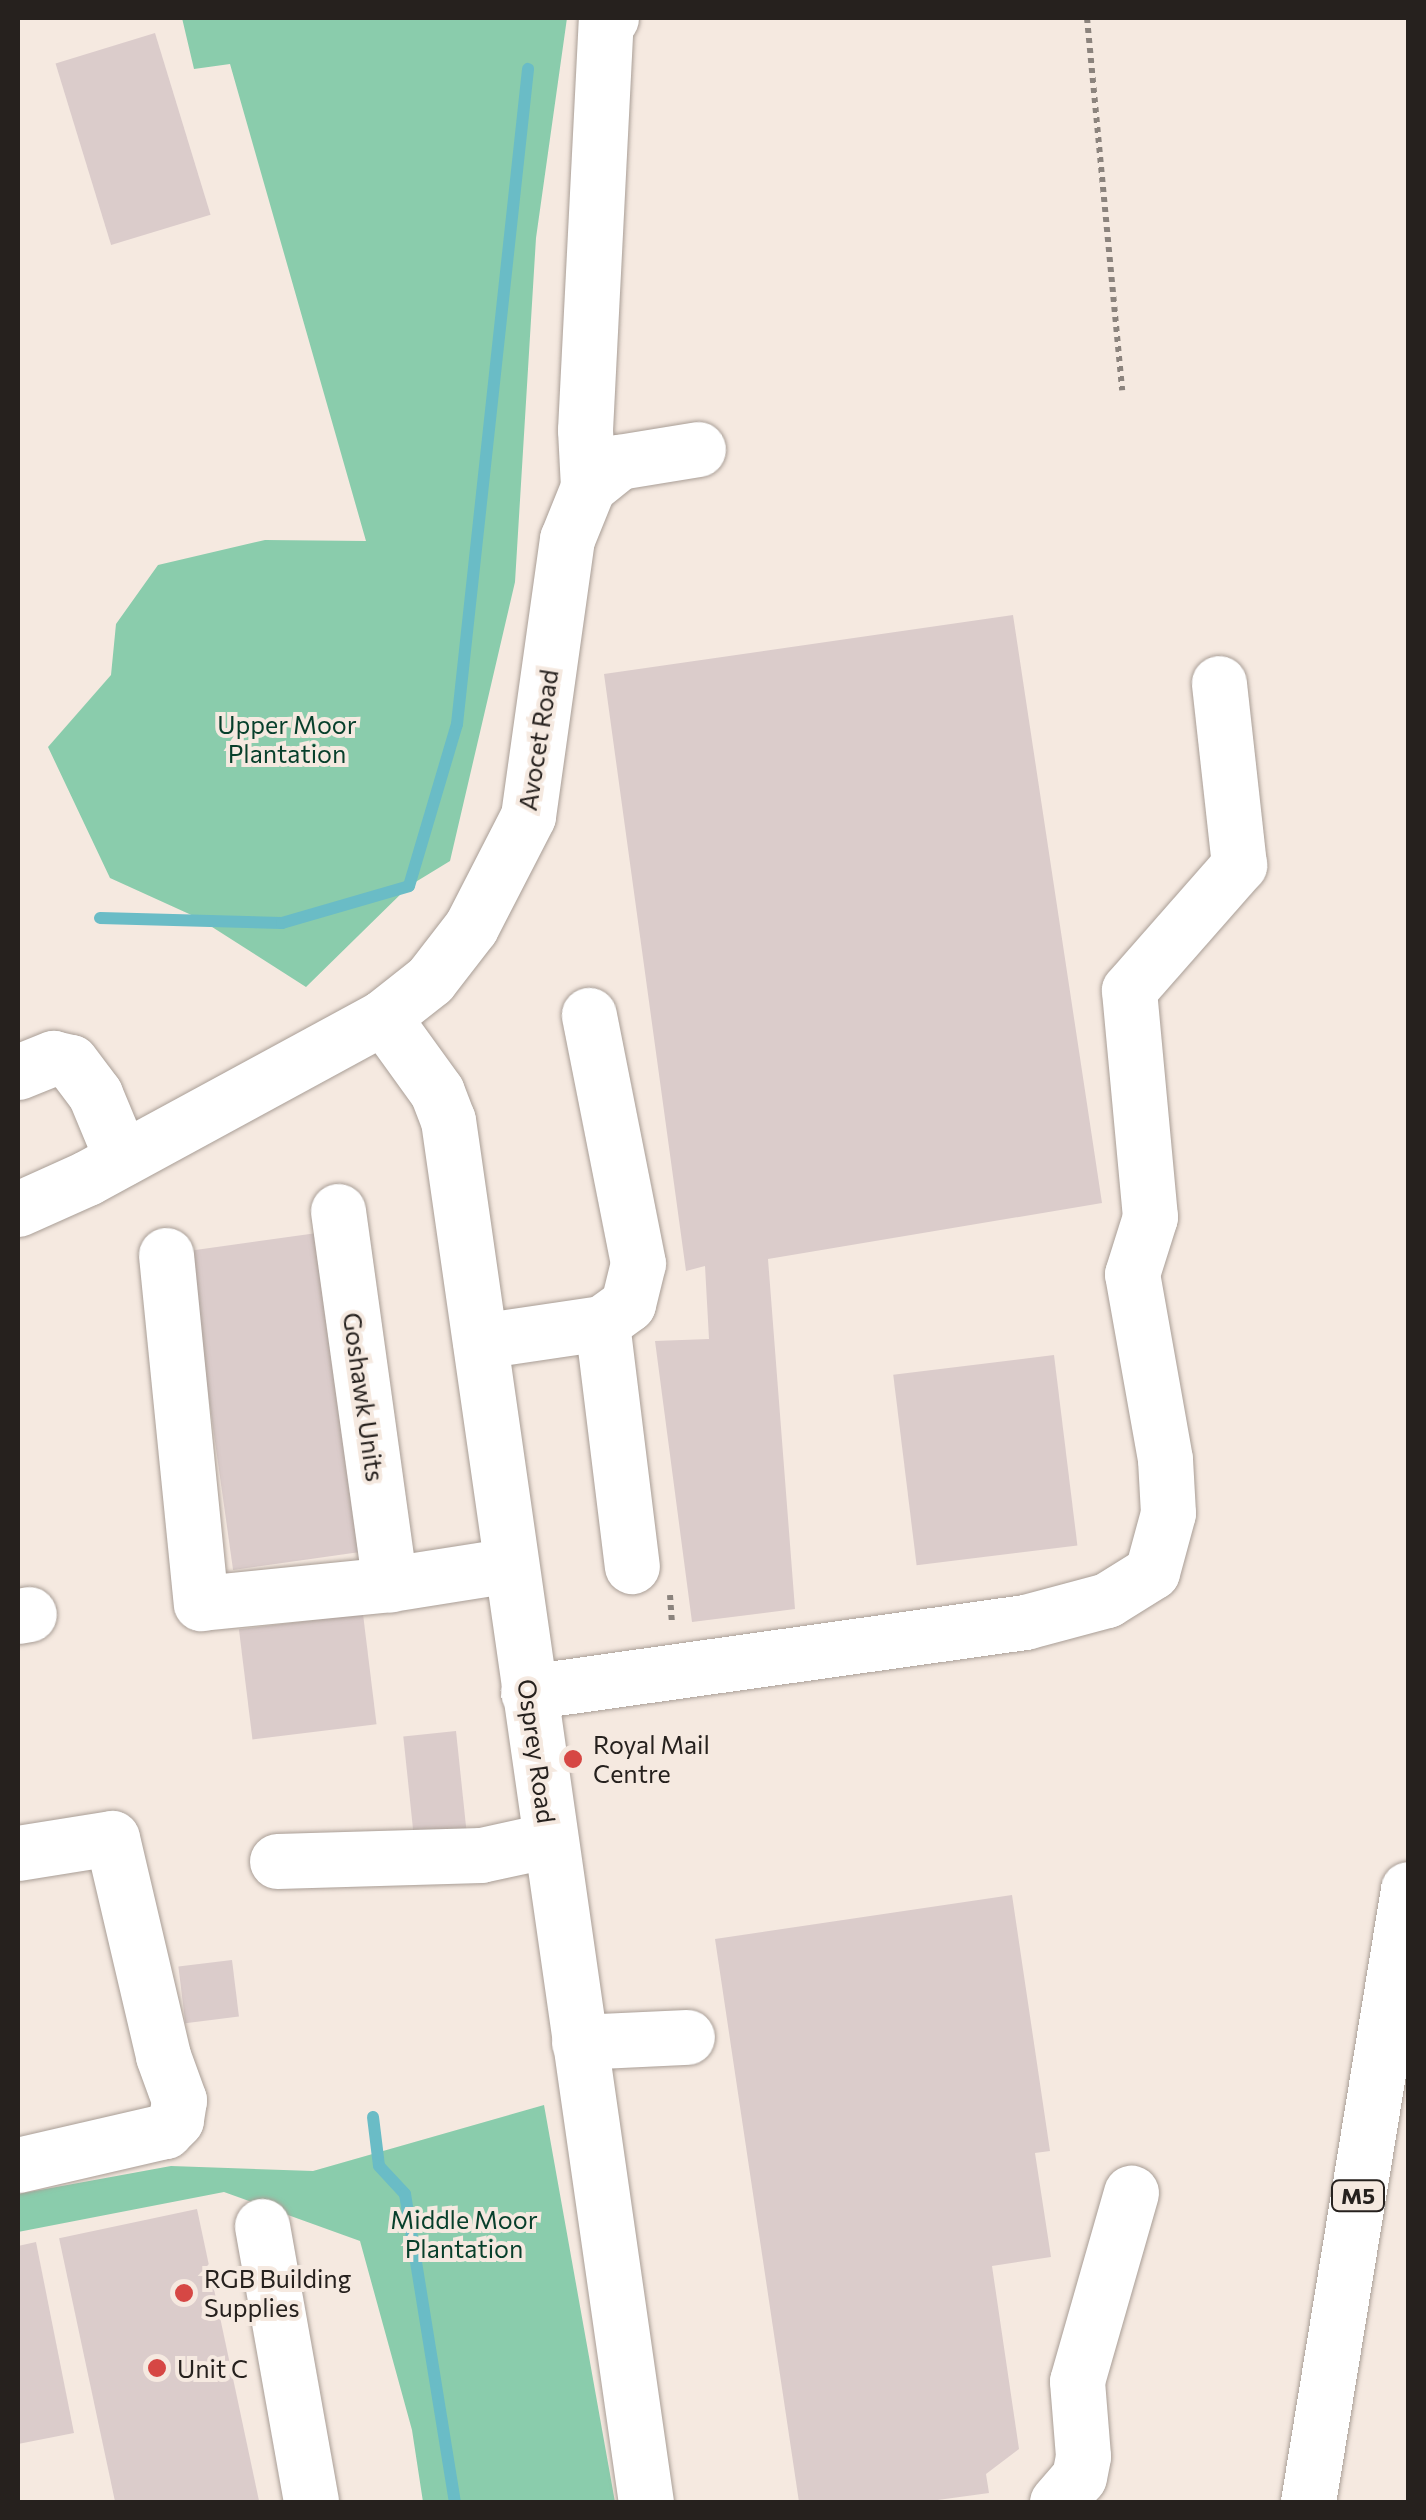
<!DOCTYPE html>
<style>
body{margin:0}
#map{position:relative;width:1426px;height:2520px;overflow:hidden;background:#f5e9e0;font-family:Commissioner,sans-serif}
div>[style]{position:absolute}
.forest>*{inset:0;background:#8accac}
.stream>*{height:12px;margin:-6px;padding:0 6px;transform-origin:6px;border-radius:6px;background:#6abcc6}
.building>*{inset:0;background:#dbcccb;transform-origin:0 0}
.path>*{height:6px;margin-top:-3px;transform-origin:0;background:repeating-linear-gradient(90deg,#8b837d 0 5px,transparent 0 10px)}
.roads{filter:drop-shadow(0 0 2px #a99e96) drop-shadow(0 0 2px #a99e96)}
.minor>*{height:55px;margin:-27.5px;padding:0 27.5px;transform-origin:27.5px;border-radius:27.5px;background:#fff}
.highway>*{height:55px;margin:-27.5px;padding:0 27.5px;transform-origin:27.5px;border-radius:27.5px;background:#fff}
.dots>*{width:28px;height:28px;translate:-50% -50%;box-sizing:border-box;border:5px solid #f5e9e0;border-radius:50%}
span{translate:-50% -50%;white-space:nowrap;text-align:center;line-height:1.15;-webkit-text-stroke:8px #f5e9e0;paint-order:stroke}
.shield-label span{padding:2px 8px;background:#f5e9e0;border:2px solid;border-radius:8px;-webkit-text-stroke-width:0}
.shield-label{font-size:22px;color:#26211e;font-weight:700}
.park-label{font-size:25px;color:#073f2b}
.street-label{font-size:25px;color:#26211e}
.poi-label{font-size:25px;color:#26211e}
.left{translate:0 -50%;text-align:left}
.frame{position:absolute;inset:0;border:20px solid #26211e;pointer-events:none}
</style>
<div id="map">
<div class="forest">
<i style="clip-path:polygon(182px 18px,567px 18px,536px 238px,515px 582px,450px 861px,409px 886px,306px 987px,198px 918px,110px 878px,48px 747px,111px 675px,116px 624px,158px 565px,265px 540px,366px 541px,230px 64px,194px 69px)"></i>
<i style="clip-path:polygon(544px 2105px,615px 2502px,423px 2502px,412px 2430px,360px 2241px,224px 2192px,18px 2232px,18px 2194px,171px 2166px,313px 2171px)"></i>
</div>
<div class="stream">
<i style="left:100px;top:918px;width:182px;rotate:1.6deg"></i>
<i style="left:282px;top:923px;width:132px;rotate:-16.2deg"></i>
<i style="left:409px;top:886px;width:169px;rotate:-73.5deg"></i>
<i style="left:457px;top:724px;width:659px;rotate:-83.81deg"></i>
<i style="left:373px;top:2117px;width:49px;rotate:83deg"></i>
<i style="left:379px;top:2166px;width:38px;rotate:47deg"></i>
<i style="left:405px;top:2194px;width:312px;rotate:80.8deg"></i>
</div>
<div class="building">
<i style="left:155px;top:33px;width:190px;height:104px;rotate:73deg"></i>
<i style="clip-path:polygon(1013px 615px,1102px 1203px,768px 1259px,795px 1609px,692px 1622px,655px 1341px,709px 1339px,705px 1266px,686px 1271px,604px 674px)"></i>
<i style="left:317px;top:1233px;width:322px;height:130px;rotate:82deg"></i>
<i style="left:1054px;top:1355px;width:192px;height:162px;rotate:83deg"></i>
<i style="left:363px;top:1614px;width:111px;height:125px;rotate:83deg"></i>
<i style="left:456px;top:1731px;width:113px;height:53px;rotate:84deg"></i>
<i style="clip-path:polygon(1012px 1895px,1050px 2151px,1035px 2153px,1051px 2257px,992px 2266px,1019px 2449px,986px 2474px,989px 2493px,923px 2502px,799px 2502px,715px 1939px)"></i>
<i style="left:232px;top:1960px;width:57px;height:54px;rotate:83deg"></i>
<i style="left:197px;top:2209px;width:299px;height:141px;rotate:78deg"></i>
<i style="clip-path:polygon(36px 2242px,74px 2433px,18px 2444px,18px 2246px)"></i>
</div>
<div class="path">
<i style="left:1087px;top:18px;width:374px;rotate:84.6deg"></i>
<i style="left:670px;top:1595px;width:27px;rotate:86deg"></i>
</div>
<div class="roads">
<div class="minor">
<i style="left:588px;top:487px;width:57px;rotate:-93deg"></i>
<i style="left:585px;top:430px;width:413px;rotate:-87.1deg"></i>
<i style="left:606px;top:18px;width:5px"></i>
<i style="left:383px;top:1017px;width:92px;rotate:54.2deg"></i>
<i style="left:437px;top:1092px;width:30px;rotate:69deg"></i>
<i style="left:448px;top:1120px;width:1396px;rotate:81.85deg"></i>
<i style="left:18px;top:1072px;width:38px;rotate:-22deg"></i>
<i style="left:53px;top:1058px;width:18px;rotate:13deg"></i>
<i style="left:71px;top:1062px;width:40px;rotate:53deg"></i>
<i style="left:95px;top:1094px;width:70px;rotate:67.4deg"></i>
<i style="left:18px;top:1209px;width:76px;rotate:-24.2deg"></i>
<i style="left:87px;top:1178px;width:337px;rotate:-28.5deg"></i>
<i style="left:383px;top:1017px;width:60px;rotate:-38.2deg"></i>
<i style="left:430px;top:980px;width:67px;rotate:-52.3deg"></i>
<i style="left:471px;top:927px;width:125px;rotate:-62.8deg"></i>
<i style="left:528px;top:816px;width:280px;rotate:-82deg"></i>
<i style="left:567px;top:539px;width:56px;rotate:-68deg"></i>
<i style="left:588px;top:487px;width:40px;rotate:-39deg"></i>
<i style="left:619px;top:462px;width:80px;rotate:-9.3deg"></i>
<i style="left:338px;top:1211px;width:377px;rotate:82.1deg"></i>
<i style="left:166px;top:1255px;width:350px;rotate:84.3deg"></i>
<i style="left:201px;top:1603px;width:190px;rotate:-5.7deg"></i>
<i style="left:390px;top:1584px;width:121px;rotate:-9deg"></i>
<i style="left:602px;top:1323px;width:245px;rotate:83deg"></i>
<i style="left:480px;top:1341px;width:123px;rotate:-8.4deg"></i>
<i style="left:602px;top:1323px;width:32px;rotate:-36deg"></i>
<i style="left:628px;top:1304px;width:42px;rotate:-76.3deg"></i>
<i style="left:638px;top:1263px;width:253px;rotate:-101.2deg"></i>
<i style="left:18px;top:1616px;width:11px;rotate:-10deg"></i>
<i style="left:528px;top:1692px;width:502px;rotate:-8.02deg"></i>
<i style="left:1025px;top:1622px;width:85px;rotate:-15deg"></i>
<i style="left:1107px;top:1600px;width:53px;rotate:-31.9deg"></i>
<i style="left:1152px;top:1572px;width:61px;rotate:-74.8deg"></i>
<i style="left:1168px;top:1513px;width:54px;rotate:-93.2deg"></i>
<i style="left:1165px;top:1459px;width:188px;rotate:-100.1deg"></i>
<i style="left:1132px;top:1274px;width:60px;rotate:-72.5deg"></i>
<i style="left:1150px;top:1217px;width:228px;rotate:-95.3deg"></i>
<i style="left:1129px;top:990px;width:167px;rotate:-48.7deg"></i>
<i style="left:1239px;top:865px;width:183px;rotate:-96.3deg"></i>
<i style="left:18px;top:1853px;width:95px;rotate:-9.1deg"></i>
<i style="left:112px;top:1838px;width:224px;rotate:76.8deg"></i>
<i style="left:163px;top:2056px;width:47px;rotate:70deg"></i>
<i style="left:179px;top:2100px;width:20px;rotate:99deg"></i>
<i style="left:176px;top:2120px;width:16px;rotate:135deg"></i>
<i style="left:165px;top:2131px;width:151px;rotate:167deg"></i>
<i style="left:277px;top:1861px;width:204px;rotate:-1.7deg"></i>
<i style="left:481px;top:1855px;width:71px;rotate:-12.3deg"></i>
<i style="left:579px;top:2042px;width:108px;rotate:-2.7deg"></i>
<i style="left:262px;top:2226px;width:280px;rotate:79.9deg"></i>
<i style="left:1057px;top:2502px;width:33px;rotate:-49deg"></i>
<i style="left:1079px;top:2477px;width:21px;rotate:-79deg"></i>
<i style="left:1083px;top:2456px;width:75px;rotate:-94.6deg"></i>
<i style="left:1077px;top:2381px;width:196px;rotate:-74deg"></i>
</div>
<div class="highway">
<i style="left:1308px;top:2502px;width:621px;rotate:-80.73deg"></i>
</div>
</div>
<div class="dots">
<i style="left:573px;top:1759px;background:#d64744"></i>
<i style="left:184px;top:2293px;background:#d64744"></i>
<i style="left:157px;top:2368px;background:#d64744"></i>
</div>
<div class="shield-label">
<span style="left:1358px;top:2196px">M5</span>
</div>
<div class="park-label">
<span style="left:287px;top:739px">Upper Moor<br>Plantation</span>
<span style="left:464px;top:2234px">Middle Moor<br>Plantation</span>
</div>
<div class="street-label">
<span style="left:538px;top:740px;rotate:-81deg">Avocet Road</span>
<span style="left:364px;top:1397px;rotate:82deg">Goshawk Units</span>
<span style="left:537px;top:1751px;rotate:82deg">Osprey Road</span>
</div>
<div class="poi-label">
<span class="left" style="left:593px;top:1759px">Royal Mail<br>Centre</span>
<span class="left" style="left:204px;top:2293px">RGB Building<br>Supplies</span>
<span class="left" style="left:177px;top:2368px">Unit C</span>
</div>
<div class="frame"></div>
</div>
